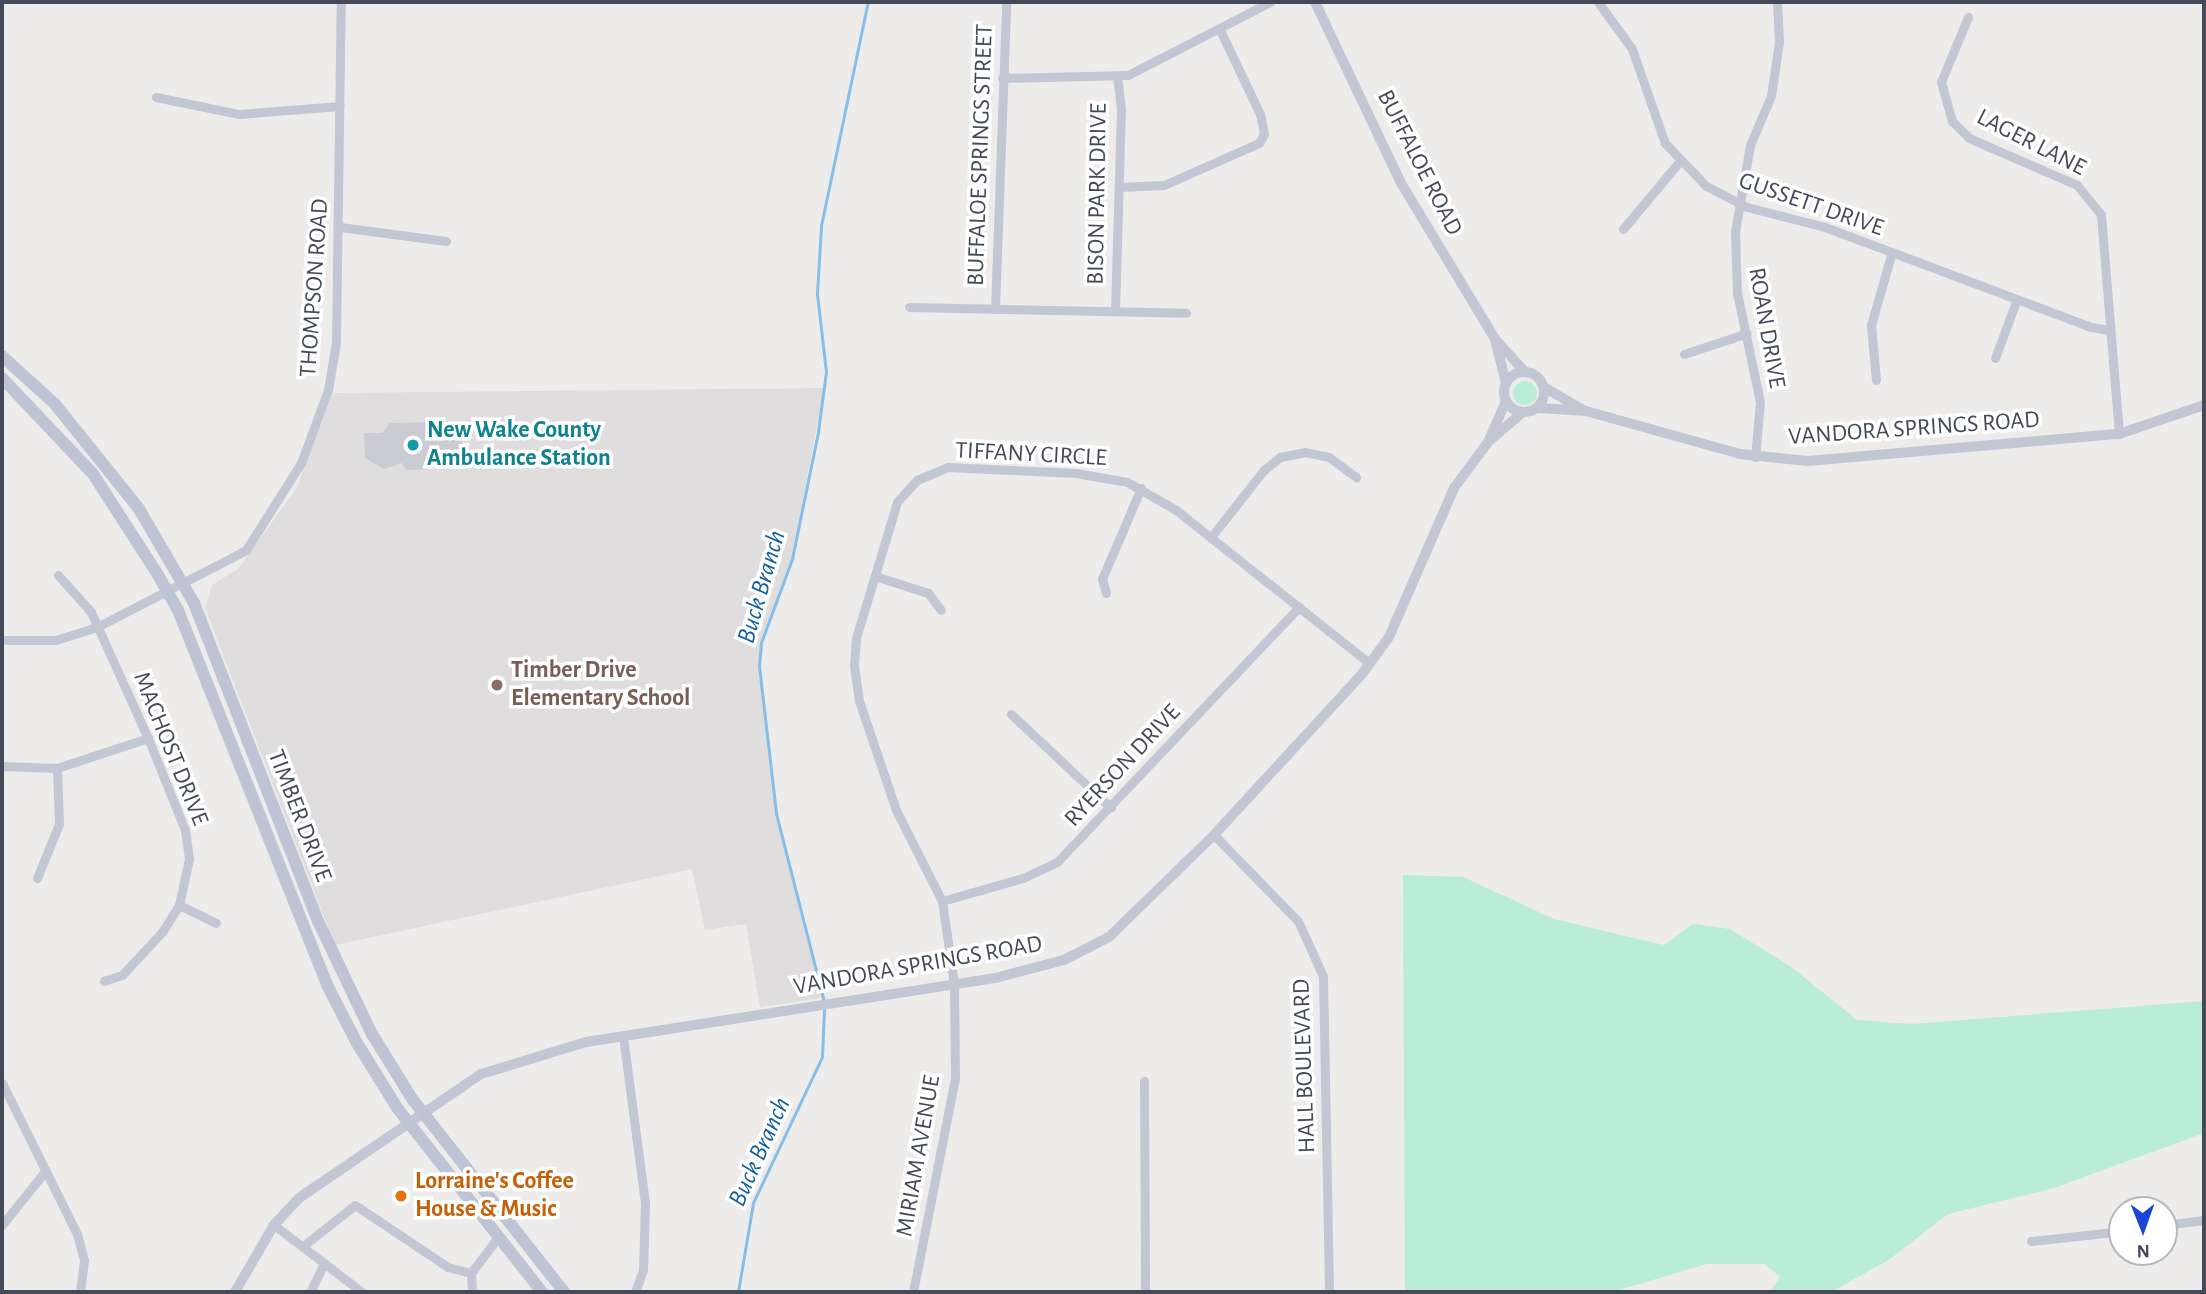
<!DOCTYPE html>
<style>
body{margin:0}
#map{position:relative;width:2206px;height:1294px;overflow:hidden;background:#eeeceb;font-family:"Alegreya Sans",sans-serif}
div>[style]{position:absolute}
.education>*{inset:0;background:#dfdddd}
.green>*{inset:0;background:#b9ecd9}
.round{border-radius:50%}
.stream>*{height:2.5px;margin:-1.25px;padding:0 1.25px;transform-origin:1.25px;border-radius:1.25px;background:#87bee8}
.building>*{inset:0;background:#cbccd3}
.minor>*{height:9px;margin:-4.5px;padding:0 4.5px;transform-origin:4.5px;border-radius:4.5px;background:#c2c7d3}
.tertiary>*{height:10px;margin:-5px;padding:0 5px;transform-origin:5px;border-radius:5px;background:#c2c7d3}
.tertiary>.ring{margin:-5px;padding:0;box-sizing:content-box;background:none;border:10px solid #c2c7d3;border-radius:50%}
.secondary>*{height:12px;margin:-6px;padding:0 6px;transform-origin:6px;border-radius:6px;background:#bec4d4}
.dots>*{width:19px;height:19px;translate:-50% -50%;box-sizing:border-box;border:4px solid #fff;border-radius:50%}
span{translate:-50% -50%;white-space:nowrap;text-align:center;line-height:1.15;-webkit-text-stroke:7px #fff;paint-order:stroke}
.street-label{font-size:24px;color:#444a58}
.culture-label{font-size:24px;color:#0d838f;font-weight:700}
.left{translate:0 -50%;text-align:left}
.education-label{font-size:24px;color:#785e54;font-weight:700}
.food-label{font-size:24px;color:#c56008;font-weight:700}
.water-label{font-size:26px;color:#10609f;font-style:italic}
.frame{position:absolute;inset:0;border:4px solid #444a58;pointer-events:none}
.north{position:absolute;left:2108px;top:1196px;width:70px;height:70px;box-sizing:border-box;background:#fff;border:2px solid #b4b7bc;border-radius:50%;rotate:179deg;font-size:19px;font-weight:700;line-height:28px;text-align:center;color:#444a58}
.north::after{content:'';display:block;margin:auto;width:24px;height:32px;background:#1e44d5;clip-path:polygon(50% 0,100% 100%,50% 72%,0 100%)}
</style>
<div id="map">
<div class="education">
<i style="clip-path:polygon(824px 388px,792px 559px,761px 643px,759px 666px,776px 813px,823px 998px,760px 1007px,746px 924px,705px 930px,692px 869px,335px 945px,205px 608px,212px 585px,238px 569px,296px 489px,333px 393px)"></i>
</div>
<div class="green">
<i class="round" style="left:1513px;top:381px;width:24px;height:24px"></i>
<i style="clip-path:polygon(1403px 875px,1463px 877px,1554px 919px,1664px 945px,1693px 924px,1730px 929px,1790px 966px,1857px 1020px,1912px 1024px,2204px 1001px,2204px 1133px,2054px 1188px,1948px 1214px,1890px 1259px,1831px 1292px,1770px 1292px,1780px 1277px,1765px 1264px,1707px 1264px,1612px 1292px,1405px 1292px)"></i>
</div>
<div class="stream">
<i style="left:824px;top:1002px;width:195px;rotate:-104.3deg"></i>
<i style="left:776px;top:813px;width:148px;rotate:-96.6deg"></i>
<i style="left:759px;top:666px;width:23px;rotate:-85deg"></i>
<i style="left:761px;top:643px;width:90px;rotate:-69.7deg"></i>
<i style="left:792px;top:559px;width:130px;rotate:-78.4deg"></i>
<i style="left:818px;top:432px;width:61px;rotate:-82.4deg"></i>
<i style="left:826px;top:372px;width:79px;rotate:-96.6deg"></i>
<i style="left:817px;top:294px;width:68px;rotate:-86.6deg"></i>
<i style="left:821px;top:226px;width:229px;rotate:-78.2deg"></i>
<i style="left:738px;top:1292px;width:90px;rotate:-80.4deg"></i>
<i style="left:753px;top:1203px;width:161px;rotate:-64.7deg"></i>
<i style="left:822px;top:1057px;width:48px;rotate:-87.6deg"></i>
</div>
<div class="building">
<i style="clip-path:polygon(433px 422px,433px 428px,462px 427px,462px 458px,434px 458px,434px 469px,406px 470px,402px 463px,384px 469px,365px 458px,364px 433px,382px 433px,390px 423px)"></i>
</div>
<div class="minor">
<i style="left:1598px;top:2px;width:58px;rotate:54.1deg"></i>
<i style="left:1632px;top:49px;width:100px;rotate:70.7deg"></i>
<i style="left:1665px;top:143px;width:59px;rotate:46.4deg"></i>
<i style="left:1706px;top:186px;width:46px;rotate:27.1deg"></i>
<i style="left:1747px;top:207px;width:81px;rotate:14.4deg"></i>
<i style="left:1825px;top:227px;width:284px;rotate:20.6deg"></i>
<i style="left:2091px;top:327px;width:19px;rotate:9deg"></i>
<i style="left:1968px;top:17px;width:70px;rotate:112.6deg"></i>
<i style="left:1941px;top:82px;width:41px;rotate:74.2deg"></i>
<i style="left:1952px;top:121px;width:24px;rotate:45deg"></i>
<i style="left:1969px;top:138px;width:118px;rotate:23.5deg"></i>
<i style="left:2077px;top:185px;width:38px;rotate:51deg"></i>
<i style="left:2101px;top:215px;width:220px;rotate:85.3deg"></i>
<i style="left:1002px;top:78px;width:126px;rotate:-1.4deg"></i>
<i style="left:1128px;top:75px;width:160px;rotate:-27.2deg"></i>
<i style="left:156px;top:97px;width:85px;rotate:11.6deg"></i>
<i style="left:239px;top:114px;width:101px;rotate:-4.5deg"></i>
<i style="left:1119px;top:187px;width:45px;rotate:-2.5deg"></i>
<i style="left:1164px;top:185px;width:104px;rotate:-23.9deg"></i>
<i style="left:1259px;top:143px;width:10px;rotate:-61deg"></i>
<i style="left:1264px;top:134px;width:20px;rotate:-101deg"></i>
<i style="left:1260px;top:114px;width:95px;rotate:-115.5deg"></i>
<i style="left:340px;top:227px;width:107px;rotate:7.5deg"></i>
<i style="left:1623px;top:229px;width:87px;rotate:-50.1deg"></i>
<i style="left:909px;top:307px;width:277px;rotate:1.2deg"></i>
<i style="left:995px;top:309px;width:307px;rotate:-87.9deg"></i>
<i style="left:1115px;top:311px;width:202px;rotate:-88.3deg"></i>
<i style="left:1121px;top:109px;width:31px;rotate:-97deg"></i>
<i style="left:1684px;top:354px;width:66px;rotate:-18.4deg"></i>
<i style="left:1995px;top:358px;width:63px;rotate:-69.6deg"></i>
<i style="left:1876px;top:380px;width:55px;rotate:-95.2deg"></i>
<i style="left:1871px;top:325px;width:76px;rotate:-74deg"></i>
<i style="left:1755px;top:457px;width:55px;rotate:-84.8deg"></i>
<i style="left:1760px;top:402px;width:111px;rotate:-101.9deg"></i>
<i style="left:1737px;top:293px;width:61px;rotate:-91.9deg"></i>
<i style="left:1735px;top:232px;width:88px;rotate:-80.2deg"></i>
<i style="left:1750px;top:145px;width:53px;rotate:-66.8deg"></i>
<i style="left:1771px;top:96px;width:55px;rotate:-81.6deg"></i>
<i style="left:1779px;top:42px;width:40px;rotate:-92.9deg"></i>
<i style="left:1211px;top:537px;width:85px;rotate:-51.7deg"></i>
<i style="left:1264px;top:470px;width:21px;rotate:-39deg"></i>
<i style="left:1280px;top:457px;width:25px;rotate:-11deg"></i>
<i style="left:1305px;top:452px;width:25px;rotate:12deg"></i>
<i style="left:1329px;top:457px;width:34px;rotate:37deg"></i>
<i style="left:58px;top:575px;width:50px;rotate:48.3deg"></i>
<i style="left:91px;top:612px;width:138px;rotate:65.7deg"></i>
<i style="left:148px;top:738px;width:99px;rotate:68.1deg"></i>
<i style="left:185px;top:830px;width:29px;rotate:82deg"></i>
<i style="left:189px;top:859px;width:47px;rotate:102.3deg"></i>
<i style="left:179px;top:905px;width:32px;rotate:122deg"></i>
<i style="left:162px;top:932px;width:59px;rotate:132.9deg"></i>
<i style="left:122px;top:975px;width:19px;rotate:162deg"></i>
<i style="left:875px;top:576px;width:56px;rotate:17.8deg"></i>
<i style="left:928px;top:593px;width:21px;rotate:53deg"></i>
<i style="left:1106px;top:593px;width:15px;rotate:-106deg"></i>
<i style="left:1102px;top:579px;width:99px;rotate:-66.8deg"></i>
<i style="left:2px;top:640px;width:54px"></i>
<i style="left:56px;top:640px;width:43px;rotate:-17.6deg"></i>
<i style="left:97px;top:627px;width:168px;rotate:-27.3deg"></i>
<i style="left:246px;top:550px;width:103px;rotate:-57.7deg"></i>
<i style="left:301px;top:463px;width:78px;rotate:-69.7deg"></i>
<i style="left:328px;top:390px;width:49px;rotate:-80.5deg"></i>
<i style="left:336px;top:342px;width:340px;rotate:-89.2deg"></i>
<i style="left:1011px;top:714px;width:137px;rotate:43.2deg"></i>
<i style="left:2px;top:766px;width:55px;rotate:2.1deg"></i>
<i style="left:57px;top:768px;width:96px;rotate:-18.2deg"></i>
<i style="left:1214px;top:835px;width:120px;rotate:45.7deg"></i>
<i style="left:1298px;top:921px;width:60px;rotate:65.6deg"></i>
<i style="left:1323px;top:976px;width:316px;rotate:88.9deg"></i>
<i style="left:37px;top:878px;width:58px;rotate:-67.8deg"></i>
<i style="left:59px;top:824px;width:56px;rotate:-92deg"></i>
<i style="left:942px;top:901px;width:84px;rotate:-15.9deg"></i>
<i style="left:1023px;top:878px;width:38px;rotate:-25deg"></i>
<i style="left:1057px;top:862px;width:352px;rotate:-46.5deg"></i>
<i style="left:179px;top:905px;width:41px;rotate:25.9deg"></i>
<i style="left:623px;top:1036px;width:168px;rotate:82.5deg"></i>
<i style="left:645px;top:1203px;width:67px;rotate:91.7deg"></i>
<i style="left:643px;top:1270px;width:23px;rotate:110deg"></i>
<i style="left:1144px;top:1081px;width:211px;rotate:89.7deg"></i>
<i style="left:2px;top:1083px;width:169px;rotate:63.6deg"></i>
<i style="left:77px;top:1234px;width:27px;rotate:75deg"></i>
<i style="left:84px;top:1260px;width:32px;rotate:97deg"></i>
<i style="left:2px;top:1225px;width:70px;rotate:-51.3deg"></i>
<i style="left:274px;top:1225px;width:111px;rotate:37.3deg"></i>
<i style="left:2164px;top:1225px;width:40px;rotate:-7.1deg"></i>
<i style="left:2031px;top:1241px;width:92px;rotate:-6.3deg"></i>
<i style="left:303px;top:1246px;width:66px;rotate:-38.3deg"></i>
<i style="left:355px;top:1205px;width:112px;rotate:33.7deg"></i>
<i style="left:448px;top:1267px;width:24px;rotate:15deg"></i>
<i style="left:310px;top:1292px;width:32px;rotate:-64deg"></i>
<i style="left:472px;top:1292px;width:19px;rotate:-93deg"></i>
<i style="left:471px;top:1273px;width:46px;rotate:-52.9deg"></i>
<i style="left:913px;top:1292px;width:218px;rotate:-78.9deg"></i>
<i style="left:955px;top:1078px;width:94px;rotate:-90.6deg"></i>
<i style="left:954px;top:984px;width:84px;rotate:-98.2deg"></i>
<i style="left:942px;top:901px;width:102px;rotate:-116.8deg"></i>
<i style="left:896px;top:810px;width:115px;rotate:-108.7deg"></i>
<i style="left:859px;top:701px;width:35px;rotate:-98deg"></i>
<i style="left:854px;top:666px;width:28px;rotate:-86deg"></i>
<i style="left:856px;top:638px;width:142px;rotate:-73.2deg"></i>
<i style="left:897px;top:502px;width:30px;rotate:-48deg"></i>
<i style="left:917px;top:480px;width:33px;rotate:-23deg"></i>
<i style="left:947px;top:467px;width:129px;rotate:2.7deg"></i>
<i style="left:1076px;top:473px;width:52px;rotate:10deg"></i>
<i style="left:1127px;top:482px;width:56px;rotate:29.7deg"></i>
<i style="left:1176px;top:510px;width:246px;rotate:38.4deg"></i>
</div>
<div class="tertiary">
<i style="left:1315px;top:2px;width:200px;rotate:64.6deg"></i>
<i style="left:1401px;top:183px;width:182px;rotate:58.9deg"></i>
<i style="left:1495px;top:339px;width:45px;rotate:47.7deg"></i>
<i style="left:1495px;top:339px;width:45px;rotate:76deg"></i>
<i class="ring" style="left:1504px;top:372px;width:30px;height:30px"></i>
<i style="left:1544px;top:387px;width:45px;rotate:30.5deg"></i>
<i style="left:1538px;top:408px;width:48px;rotate:3.6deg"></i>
<i style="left:1586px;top:411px;width:160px;rotate:15.6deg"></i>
<i style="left:1740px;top:454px;width:68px;rotate:5.9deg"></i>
<i style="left:1808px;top:461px;width:312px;rotate:-5deg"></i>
<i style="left:2119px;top:434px;width:90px;rotate:-18.8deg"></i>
<i style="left:1489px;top:440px;width:43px;rotate:-66.4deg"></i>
<i style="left:235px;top:1292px;width:78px;rotate:-59.8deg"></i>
<i style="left:274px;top:1225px;width:37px;rotate:-47deg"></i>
<i style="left:299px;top:1198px;width:220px;rotate:-34.3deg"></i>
<i style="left:481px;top:1074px;width:110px;rotate:-16.9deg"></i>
<i style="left:586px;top:1042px;width:418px;rotate:-8.9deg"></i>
<i style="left:999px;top:977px;width:67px;rotate:-14.7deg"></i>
<i style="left:1064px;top:960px;width:51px;rotate:-27.1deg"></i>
<i style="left:1109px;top:937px;width:146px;rotate:-44.2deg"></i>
<i style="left:1214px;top:835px;width:219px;rotate:-47.4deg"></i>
<i style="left:1362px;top:674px;width:46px;rotate:-53.9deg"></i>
<i style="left:1389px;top:637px;width:163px;rotate:-66.4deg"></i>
<i style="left:1454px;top:488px;width:57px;rotate:-53.5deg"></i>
<i style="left:1488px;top:442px;width:45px;rotate:-40.5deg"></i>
</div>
<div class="secondary">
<i style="left:2px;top:356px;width:72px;rotate:42.2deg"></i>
<i style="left:55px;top:404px;width:134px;rotate:51.3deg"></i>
<i style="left:139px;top:509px;width:109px;rotate:59.7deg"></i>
<i style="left:194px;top:603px;width:341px;rotate:68.7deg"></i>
<i style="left:318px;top:921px;width:125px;rotate:64.5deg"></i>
<i style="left:372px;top:1034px;width:78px;rotate:58.2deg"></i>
<i style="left:413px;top:1100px;width:244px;rotate:51.8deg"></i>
<i style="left:2px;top:378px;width:132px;rotate:46.5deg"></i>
<i style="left:93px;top:474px;width:120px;rotate:57.2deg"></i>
<i style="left:158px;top:575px;width:40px;rotate:60.3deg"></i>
<i style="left:178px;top:610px;width:404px;rotate:68.3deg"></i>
<i style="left:327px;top:985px;width:65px;rotate:62.7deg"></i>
<i style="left:357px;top:1043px;width:78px;rotate:58.2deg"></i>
<i style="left:398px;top:1109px;width:233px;rotate:51.8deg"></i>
</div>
<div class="dots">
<i style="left:413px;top:445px;background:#0f9aa8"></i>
<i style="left:497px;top:685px;background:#8d6e63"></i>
<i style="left:401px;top:1196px;background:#e8710a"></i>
</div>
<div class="street-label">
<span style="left:2031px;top:143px;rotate:27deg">LAGER LANE</span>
<span style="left:981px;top:155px;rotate:-88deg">BUFFALOE SPRINGS STREET</span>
<span style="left:1419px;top:163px;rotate:63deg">BUFFALOE ROAD</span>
<span style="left:1098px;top:194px;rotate:-89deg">BISON PARK DRIVE</span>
<span style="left:1811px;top:205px;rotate:19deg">GUSSETT DRIVE</span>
<span style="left:315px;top:288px;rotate:-86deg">THOMPSON ROAD</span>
<span style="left:1766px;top:328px;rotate:80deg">ROAN DRIVE</span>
<span style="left:1914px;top:429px;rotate:-4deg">VANDORA SPRINGS ROAD</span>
<span style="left:1031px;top:455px;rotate:3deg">TIFFANY CIRCLE</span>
<span style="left:170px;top:749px;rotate:68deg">MACHOST DRIVE</span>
<span style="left:1123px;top:766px;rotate:-47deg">RYERSON DRIVE</span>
<span style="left:299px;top:816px;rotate:69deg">TIMBER DRIVE</span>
<span style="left:918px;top:966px;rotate:-10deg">VANDORA SPRINGS ROAD</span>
<span style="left:1305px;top:1066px;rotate:-92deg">HALL BOULEVARD</span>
<span style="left:919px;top:1156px;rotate:-80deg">MIRIAM AVENUE</span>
</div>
<div class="culture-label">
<span class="left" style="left:427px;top:445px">New Wake County<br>Ambulance Station</span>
</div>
<div class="education-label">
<span class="left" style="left:511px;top:685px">Timber Drive<br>Elementary School</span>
</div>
<div class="food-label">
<span class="left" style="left:415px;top:1196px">Lorraine's Coffee<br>House &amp; Music</span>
</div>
<div class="water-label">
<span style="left:762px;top:587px;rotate:-74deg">Buck Branch</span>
<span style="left:760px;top:1152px;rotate:-66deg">Buck Branch</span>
</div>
<div class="frame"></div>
<div class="north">N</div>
</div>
